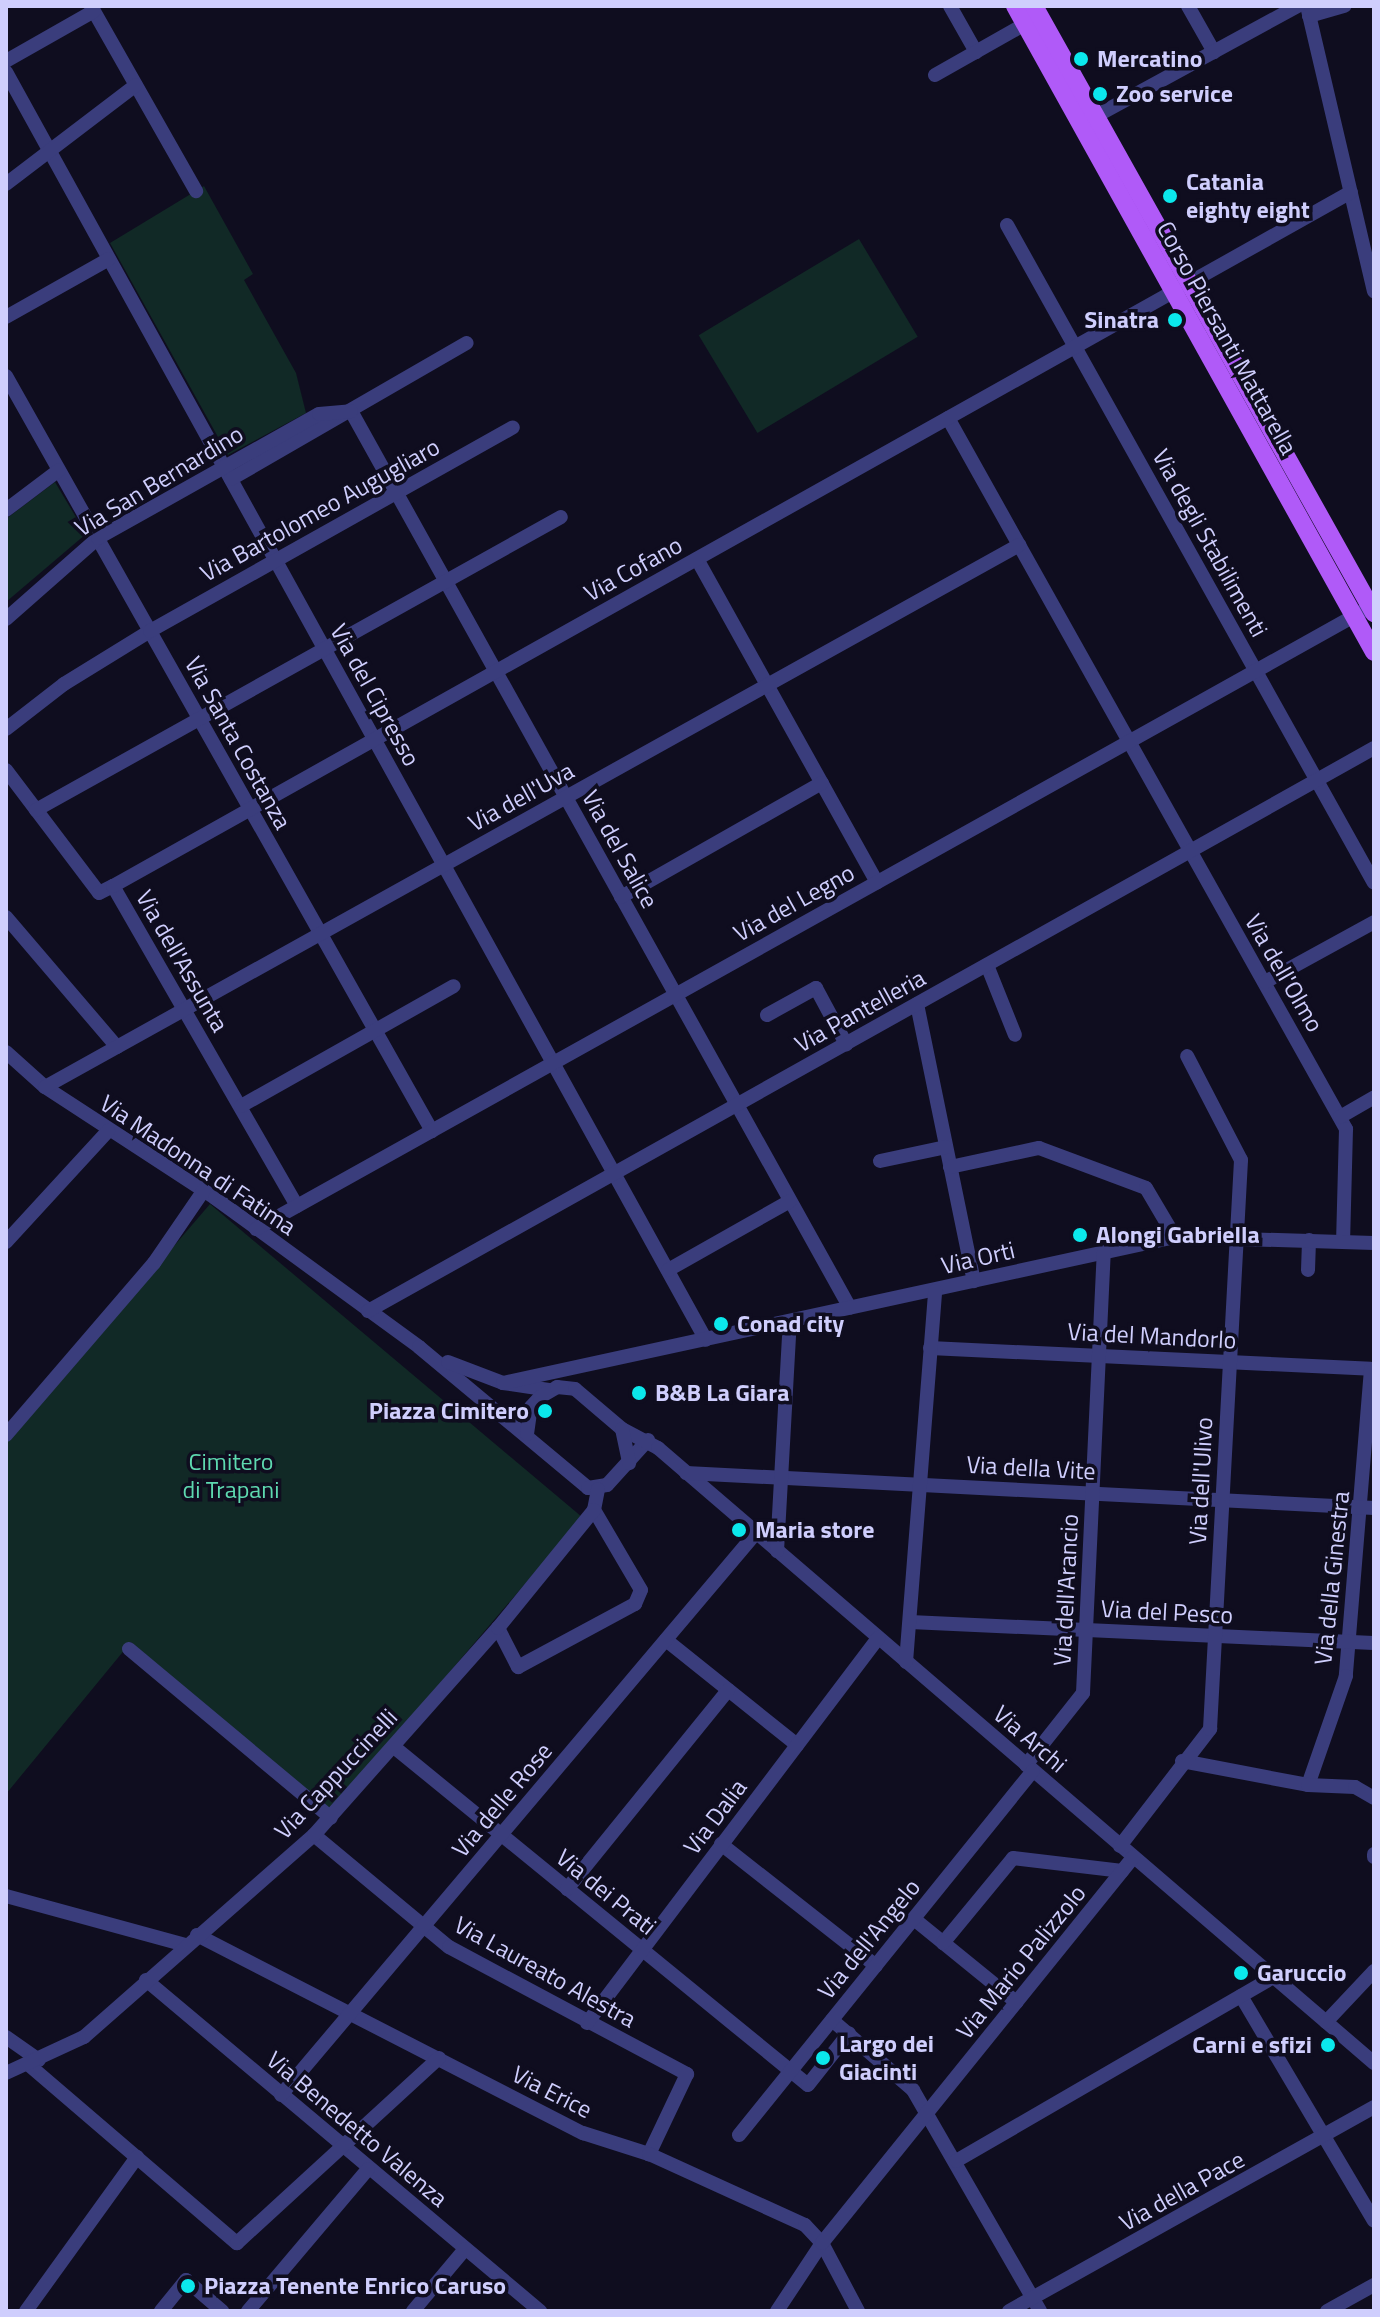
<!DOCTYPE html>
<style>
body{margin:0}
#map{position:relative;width:1380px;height:2317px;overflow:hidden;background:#0f0d1f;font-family:"Titillium Web",sans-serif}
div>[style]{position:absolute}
.green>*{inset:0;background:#112926;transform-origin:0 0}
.minor>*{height:14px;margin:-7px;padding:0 7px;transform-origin:7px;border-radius:7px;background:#3a3d7c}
.major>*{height:18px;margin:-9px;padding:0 9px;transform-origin:9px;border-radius:9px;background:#b05af8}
.dots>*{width:22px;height:22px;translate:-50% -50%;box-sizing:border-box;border:4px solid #0f0d1f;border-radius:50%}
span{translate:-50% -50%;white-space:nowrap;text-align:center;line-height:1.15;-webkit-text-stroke:7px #0f0d1f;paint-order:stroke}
.poi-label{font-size:24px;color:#cfcefd;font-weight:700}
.left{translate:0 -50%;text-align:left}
.right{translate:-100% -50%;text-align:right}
.street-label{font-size:24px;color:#cfcefd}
.park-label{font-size:24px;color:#5ed9b0}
.frame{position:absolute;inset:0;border:8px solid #cfcefd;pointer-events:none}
</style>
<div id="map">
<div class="green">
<i style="clip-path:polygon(204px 186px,253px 274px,244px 280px,296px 373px,306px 413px,228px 455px,110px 243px)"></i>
<i style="left:859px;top:239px;width:114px;height:187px;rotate:59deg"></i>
<i style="clip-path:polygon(55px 482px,86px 534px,6px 602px,6px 519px)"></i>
<i style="clip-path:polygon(210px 1204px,582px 1517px,330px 1812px,131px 1642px,6px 1794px,6px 1442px)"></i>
</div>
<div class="minor">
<i style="left:91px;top:6px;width:213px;rotate:60.4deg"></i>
<i style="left:950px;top:6px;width:53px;rotate:60.5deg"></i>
<i style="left:1188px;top:6px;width:53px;rotate:60.5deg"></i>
<i style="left:1307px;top:6px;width:293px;rotate:76.8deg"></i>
<i style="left:1309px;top:16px;width:37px;rotate:-16deg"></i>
<i style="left:6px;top:61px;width:101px;rotate:-29.6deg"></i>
<i style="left:6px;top:72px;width:1448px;rotate:61.1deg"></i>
<i style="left:935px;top:75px;width:103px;rotate:-29.5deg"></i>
<i style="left:1096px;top:116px;width:230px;rotate:-28.6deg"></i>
<i style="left:6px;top:184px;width:163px;rotate:-37.3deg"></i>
<i style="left:1007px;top:225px;width:753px;rotate:60.85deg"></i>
<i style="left:6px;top:317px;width:118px;rotate:-29.4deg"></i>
<i style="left:6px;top:376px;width:867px;rotate:60.57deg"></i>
<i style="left:351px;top:411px;width:1026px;rotate:60.91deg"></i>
<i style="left:948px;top:418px;width:815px;rotate:60.76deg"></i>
<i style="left:1346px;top:1129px;width:112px;rotate:91.5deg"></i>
<i style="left:231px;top:479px;width:272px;rotate:-30deg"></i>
<i style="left:6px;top:510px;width:66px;rotate:-37deg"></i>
<i style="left:697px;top:559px;width:370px;rotate:60.9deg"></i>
<i style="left:6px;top:619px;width:123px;rotate:-41.4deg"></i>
<i style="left:98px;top:538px;width:253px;rotate:-29.3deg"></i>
<i style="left:319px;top:414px;width:32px;rotate:-5deg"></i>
<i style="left:6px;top:729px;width:73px;rotate:-37.8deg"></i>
<i style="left:64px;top:684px;width:101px;rotate:-31.6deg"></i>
<i style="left:150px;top:631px;width:416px;rotate:-29.3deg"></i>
<i style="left:6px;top:770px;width:154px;rotate:52.9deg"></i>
<i style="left:99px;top:893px;width:16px;rotate:-27deg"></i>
<i style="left:113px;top:886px;width:369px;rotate:60.1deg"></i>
<i style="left:36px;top:810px;width:601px;rotate:-29.17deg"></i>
<i style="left:113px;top:886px;width:1419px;rotate:-29.27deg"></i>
<i style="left:621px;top:897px;width:231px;rotate:-29.6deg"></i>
<i style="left:6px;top:917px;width:171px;rotate:49.5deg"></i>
<i style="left:987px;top:965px;width:75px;rotate:68.2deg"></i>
<i style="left:1265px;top:982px;width:124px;rotate:-28.8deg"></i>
<i style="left:917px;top:1004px;width:283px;rotate:78.4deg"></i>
<i style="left:767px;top:1015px;width:56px;rotate:-28.9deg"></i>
<i style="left:816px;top:988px;width:64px;rotate:61.8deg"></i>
<i style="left:6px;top:1052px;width:52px;rotate:41.9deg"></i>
<i style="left:45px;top:1087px;width:203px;rotate:33.1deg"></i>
<i style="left:215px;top:1198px;width:253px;rotate:36.1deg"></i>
<i style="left:419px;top:1347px;width:220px;rotate:39.8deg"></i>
<i style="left:588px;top:1488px;width:19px;rotate:-9deg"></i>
<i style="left:607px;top:1485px;width:61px;rotate:-47.7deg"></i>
<i style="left:45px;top:1087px;width:1115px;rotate:-29.09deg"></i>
<i style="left:241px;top:1106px;width:244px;rotate:-29.4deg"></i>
<i style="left:1340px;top:1117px;width:39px;rotate:-30deg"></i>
<i style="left:880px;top:1161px;width:67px;rotate:-12deg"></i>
<i style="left:950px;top:1167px;width:91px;rotate:-12.1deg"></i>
<i style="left:1039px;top:1148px;width:114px;rotate:20.5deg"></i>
<i style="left:1146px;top:1188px;width:57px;rotate:59.4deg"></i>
<i style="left:256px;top:1229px;width:1268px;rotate:-29.17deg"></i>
<i style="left:6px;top:1242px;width:151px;rotate:-47.4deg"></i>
<i style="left:668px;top:1270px;width:140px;rotate:-29.5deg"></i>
<i style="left:1308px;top:1270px;width:30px;rotate:-88deg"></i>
<i style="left:368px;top:1311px;width:1153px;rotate:-29.23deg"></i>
<i style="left:930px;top:1348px;width:441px;rotate:2.7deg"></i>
<i style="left:1371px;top:1369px;width:308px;rotate:94.7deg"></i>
<i style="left:1346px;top:1676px;width:115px;rotate:109.2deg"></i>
<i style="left:448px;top:1362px;width:59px;rotate:20.9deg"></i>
<i style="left:503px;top:1383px;width:48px;rotate:8.5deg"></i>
<i style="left:503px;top:1383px;width:688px;rotate:-12.26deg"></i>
<i style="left:1175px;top:1237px;width:199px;rotate:1.7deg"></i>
<i style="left:622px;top:1429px;width:41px;rotate:27.8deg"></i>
<i style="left:658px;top:1448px;width:944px;rotate:40.66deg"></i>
<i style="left:527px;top:1434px;width:27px;rotate:-82deg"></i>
<i style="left:531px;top:1407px;width:13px;rotate:-48deg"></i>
<i style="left:540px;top:1397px;width:20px;rotate:-30deg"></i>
<i style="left:557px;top:1387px;width:18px;rotate:6deg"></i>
<i style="left:575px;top:1389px;width:62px;rotate:40.4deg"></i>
<i style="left:622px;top:1429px;width:35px;rotate:78deg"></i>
<i style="left:6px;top:1435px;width:227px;rotate:-49.3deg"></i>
<i style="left:154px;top:1263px;width:88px;rotate:-55.6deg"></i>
<i style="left:686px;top:1473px;width:689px;rotate:2.91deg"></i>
<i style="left:777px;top:1551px;width:230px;rotate:-86.8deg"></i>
<i style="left:910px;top:1622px;width:464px;rotate:2.6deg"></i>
<i style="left:498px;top:1628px;width:44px;rotate:62.9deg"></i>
<i style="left:518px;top:1667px;width:133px;rotate:-28.3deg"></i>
<i style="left:635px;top:1604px;width:15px;rotate:-67deg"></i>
<i style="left:641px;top:1590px;width:93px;rotate:-120.4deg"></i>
<i style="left:594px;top:1510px;width:21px;rotate:-79deg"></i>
<i style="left:666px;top:1640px;width:168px;rotate:38.7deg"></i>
<i style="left:129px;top:1649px;width:263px;rotate:39.9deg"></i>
<i style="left:906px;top:1662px;width:372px;rotate:-85.5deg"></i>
<i style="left:394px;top:1747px;width:534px;rotate:39.23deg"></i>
<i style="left:808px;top:2085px;width:66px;rotate:-51.7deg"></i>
<i style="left:1182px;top:1761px;width:128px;rotate:10.8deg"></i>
<i style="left:1308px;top:1785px;width:47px;rotate:2.4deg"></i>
<i style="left:1355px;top:1787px;width:22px;rotate:30deg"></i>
<i style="left:1026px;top:1765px;width:92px;rotate:-51.6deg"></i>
<i style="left:1083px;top:1693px;width:441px;rotate:-87.3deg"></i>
<i style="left:314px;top:1835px;width:175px;rotate:39.7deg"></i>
<i style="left:449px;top:1947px;width:270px;rotate:28.1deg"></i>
<i style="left:687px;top:2074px;width:89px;rotate:115.4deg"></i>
<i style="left:721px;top:1844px;width:197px;rotate:38.2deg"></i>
<i style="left:1120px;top:1846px;width:148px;rotate:-52.4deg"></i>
<i style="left:1210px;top:1729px;width:570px;rotate:-86.88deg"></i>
<i style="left:1241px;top:1160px;width:117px;rotate:-117.4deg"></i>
<i style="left:1374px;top:1854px;width:3px;rotate:90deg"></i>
<i style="left:567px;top:1889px;width:256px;rotate:-51deg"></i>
<i style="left:6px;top:1896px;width:186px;rotate:15.3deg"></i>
<i style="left:914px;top:1919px;width:132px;rotate:39.1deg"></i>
<i style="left:197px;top:1935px;width:434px;rotate:27.2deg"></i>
<i style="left:583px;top:2133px;width:69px;rotate:17.7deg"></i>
<i style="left:649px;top:2154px;width:171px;rotate:24.5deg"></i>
<i style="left:805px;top:2225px;width:25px;rotate:47deg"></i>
<i style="left:822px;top:2243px;width:77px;rotate:62.1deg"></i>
<i style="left:943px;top:1943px;width:110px;rotate:-50.5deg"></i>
<i style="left:1013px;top:1858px;width:110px;rotate:6.8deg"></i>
<i style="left:146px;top:1980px;width:515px;rotate:40.03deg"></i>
<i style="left:1241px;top:1996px;width:261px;rotate:59.4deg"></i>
<i style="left:832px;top:2020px;width:107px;rotate:40.8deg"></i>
<i style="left:913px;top:2090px;width:255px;rotate:60.1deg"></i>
<i style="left:1326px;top:2022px;width:70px;rotate:-46.7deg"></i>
<i style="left:587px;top:2023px;width:483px;rotate:-52.9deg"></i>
<i style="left:6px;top:2037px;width:40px;rotate:34.9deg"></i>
<i style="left:29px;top:2065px;width:274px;rotate:40.6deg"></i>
<i style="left:237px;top:2243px;width:274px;rotate:-42.5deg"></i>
<i style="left:6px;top:2073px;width:86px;rotate:-24.8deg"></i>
<i style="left:84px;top:2037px;width:306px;rotate:-41.3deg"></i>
<i style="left:314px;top:1835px;width:277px;rotate:-48.4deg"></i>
<i style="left:498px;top:1628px;width:152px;rotate:-50.9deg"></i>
<i style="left:281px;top:2095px;width:736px;rotate:-49.8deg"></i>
<i style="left:739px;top:2135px;width:468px;rotate:-51.1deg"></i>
<i style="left:956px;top:2161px;width:367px;rotate:-30.1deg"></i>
<i style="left:26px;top:2311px;width:190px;rotate:-54.2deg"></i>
<i style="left:161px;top:2311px;width:40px;rotate:-51deg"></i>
<i style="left:186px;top:2280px;width:48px;rotate:40.7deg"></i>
<i style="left:248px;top:2311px;width:186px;rotate:-49.8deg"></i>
<i style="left:413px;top:2311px;width:81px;rotate:-50deg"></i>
<i style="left:777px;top:2311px;width:82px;rotate:-56.5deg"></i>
<i style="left:822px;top:2243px;width:496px;rotate:-51.1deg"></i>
<i style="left:1009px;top:2311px;width:418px;rotate:-29.2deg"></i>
<i style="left:1327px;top:2311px;width:54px;rotate:-29deg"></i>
</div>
<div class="major">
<i style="left:1015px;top:6px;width:739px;rotate:60.94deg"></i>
<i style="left:1034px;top:6px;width:696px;rotate:60.75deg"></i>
</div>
<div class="dots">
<i style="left:1081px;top:59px;background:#0be8ec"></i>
<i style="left:1100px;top:94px;background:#0be8ec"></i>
<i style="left:1170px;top:196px;background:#0be8ec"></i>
<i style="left:1175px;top:320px;background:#0be8ec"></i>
<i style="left:1080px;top:1235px;background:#0be8ec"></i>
<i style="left:721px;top:1324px;background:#0be8ec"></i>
<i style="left:639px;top:1393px;background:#0be8ec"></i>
<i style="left:545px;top:1411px;background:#0be8ec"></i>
<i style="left:739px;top:1530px;background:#0be8ec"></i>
<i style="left:1241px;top:1973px;background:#0be8ec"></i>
<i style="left:1328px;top:2045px;background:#0be8ec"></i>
<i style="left:823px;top:2058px;background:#0be8ec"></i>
<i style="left:188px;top:2286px;background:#0be8ec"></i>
</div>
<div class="poi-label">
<span class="left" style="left:1097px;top:59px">Mercatino</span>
<span class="left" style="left:1116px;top:94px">Zoo service</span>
<span class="left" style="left:1186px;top:196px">Catania<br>eighty eight</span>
<span class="right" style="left:1159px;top:320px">Sinatra</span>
<span class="left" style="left:1096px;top:1235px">Alongi Gabriella</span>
<span class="left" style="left:737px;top:1324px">Conad city</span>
<span class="left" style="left:655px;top:1393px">B&amp;B La Giara</span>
<span class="right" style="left:529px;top:1411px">Piazza Cimitero</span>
<span class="left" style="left:755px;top:1530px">Maria store</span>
<span class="left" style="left:1257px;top:1973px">Garuccio</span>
<span class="left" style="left:839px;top:2058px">Largo dei<br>Giacinti</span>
<span class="right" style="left:1312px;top:2045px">Carni e sfizi</span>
<span class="left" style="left:204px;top:2286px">Piazza Tenente Enrico Caruso</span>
</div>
<div class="street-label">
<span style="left:1227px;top:338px;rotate:61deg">Corso Piersanti Mattarella</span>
<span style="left:159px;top:481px;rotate:-31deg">Via San Bernardino</span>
<span style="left:320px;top:510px;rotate:-29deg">Via Bartolomeo Augugliaro</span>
<span style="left:1210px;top:543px;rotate:61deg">Via degli Stabilimenti</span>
<span style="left:633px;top:569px;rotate:-29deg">Via Cofano</span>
<span style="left:375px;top:695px;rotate:61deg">Via del Cipresso</span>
<span style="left:238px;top:743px;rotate:61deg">Via Santa Costanza</span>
<span style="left:521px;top:797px;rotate:-29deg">Via dell'Uva</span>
<span style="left:620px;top:849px;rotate:61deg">Via del Salice</span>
<span style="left:794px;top:903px;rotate:-29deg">Via del Legno</span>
<span style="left:182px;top:961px;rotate:60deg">Via dell'Assunta</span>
<span style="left:1284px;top:973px;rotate:60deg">Via dell'Olmo</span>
<span style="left:860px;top:1011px;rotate:-29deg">Via Pantelleria</span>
<span style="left:198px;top:1165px;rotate:34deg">Via Madonna di Fatima</span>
<span style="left:978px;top:1258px;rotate:-13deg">Via Orti</span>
<span style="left:1152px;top:1336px;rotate:3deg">Via del Mandorlo</span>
<span style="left:1031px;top:1468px;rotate:3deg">Via della Vite</span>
<span style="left:1201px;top:1481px;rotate:-87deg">Via dell'Ulivo</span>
<span style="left:1332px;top:1578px;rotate:-84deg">Via della Ginestra</span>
<span style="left:1066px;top:1590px;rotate:-87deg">Via dell'Arancio</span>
<span style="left:1167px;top:1612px;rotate:3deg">Via del Pesco</span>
<span style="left:1030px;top:1739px;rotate:41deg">Via Archi</span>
<span style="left:336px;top:1774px;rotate:-47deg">Via Cappuccinelli</span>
<span style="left:502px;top:1800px;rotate:-50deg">Via delle Rose</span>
<span style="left:715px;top:1817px;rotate:-53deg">Via Dalia</span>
<span style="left:606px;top:1892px;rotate:39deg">Via dei Prati</span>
<span style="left:869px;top:1939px;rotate:-51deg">Via dell'Angelo</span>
<span style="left:1021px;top:1962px;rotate:-51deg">Via Mario Palizzolo</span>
<span style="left:545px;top:1972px;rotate:29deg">Via Laureato Alestra</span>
<span style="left:552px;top:2092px;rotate:27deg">Via Erice</span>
<span style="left:357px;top:2129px;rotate:40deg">Via Benedetto Valenza</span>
<span style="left:1182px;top:2191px;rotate:-29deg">Via della Pace</span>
</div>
<div class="park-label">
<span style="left:231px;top:1476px">Cimitero<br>di Trapani</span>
</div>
<div class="frame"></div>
</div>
